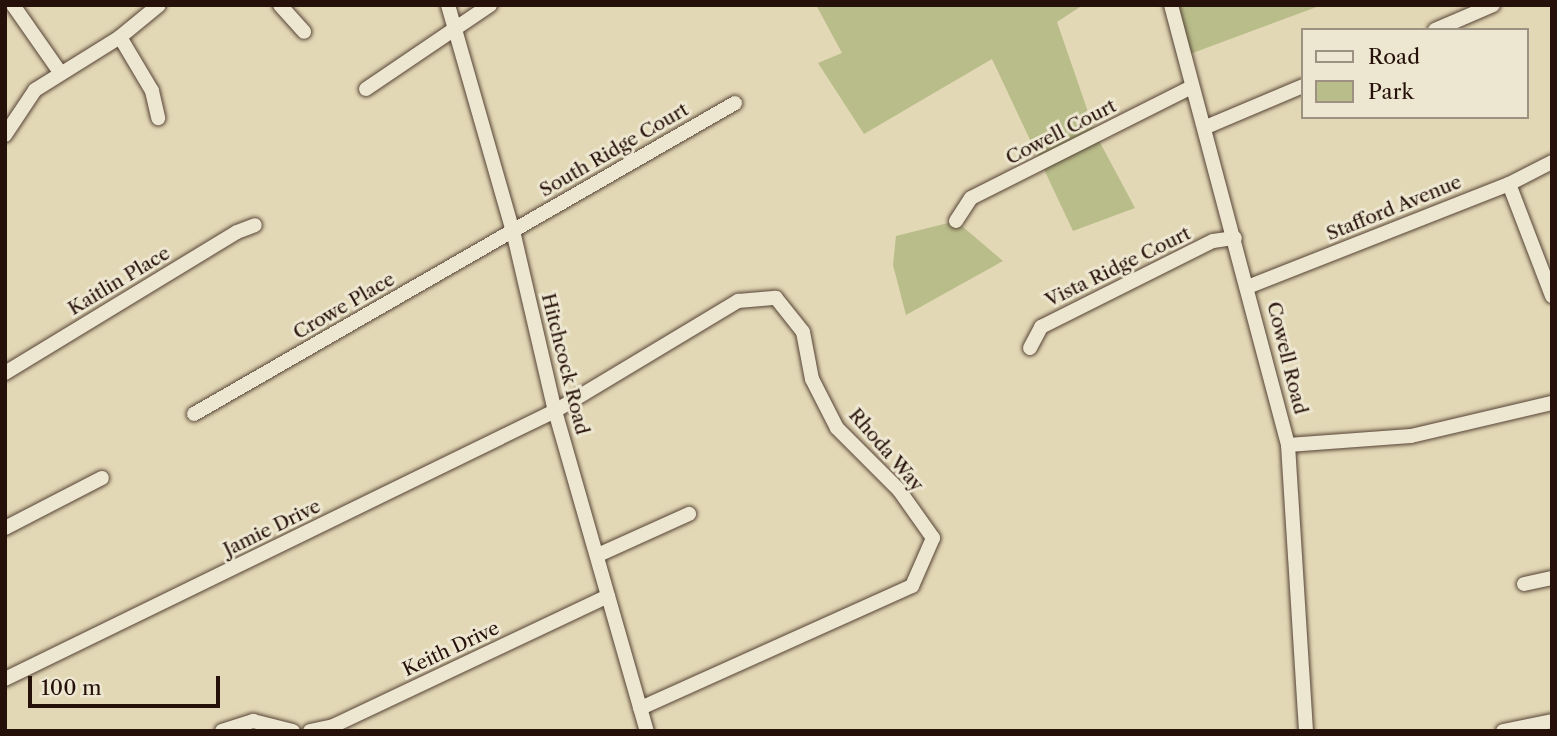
<!DOCTYPE html>
<style>
body{margin:0}
#map{position:relative;width:1557px;height:736px;overflow:hidden;background:#e3d8b6;font-family:"Libre Caslon Text",serif}
div>[style]{position:absolute}
.green>*{inset:0;background:#b9bd8a}
.roads{filter:drop-shadow(0 0 2px #554335) drop-shadow(0 0 2px #554335)}
.minor>*{height:14px;margin:-7px;padding:0 7px;transform-origin:7px;border-radius:7px;background:#ede6d0}
span{translate:-50% -50%;white-space:nowrap;text-align:center;line-height:1.15;-webkit-text-stroke:6px #ede6d0;paint-order:stroke}
.street-label{font-size:19px;color:#26110a}
.frame{position:absolute;inset:0;border:7px solid #26110a;pointer-events:none}
.legend{position:absolute;left:1301px;top:28px;width:228px;height:91px;box-sizing:border-box;background:#ede6d0;border:2px solid #9d9181;margin:0;padding:9px 12px;list-style:none;font-size:21px;color:#26110a}
.legend li{display:flex;align-items:center;gap:14px;height:35px}
.legend b{width:35px;border:2px solid #9d9181}
.scale{position:absolute;left:28px;top:676px;width:192px;height:32px;box-sizing:border-box;border:4px solid #26110a;border-top:0;padding-left:9px;font-size:21px;line-height:24px;white-space:nowrap;color:#26110a;-webkit-text-stroke:5px #ede6d0;paint-order:stroke}
</style>
<div id="map">
<div class="green">
<i style="clip-path:polygon(816px 5px,1083px 5px,1057px 22px,1096px 135px,1135px 208px,1073px 231px,992px 59px,864px 134px,818px 63px,842px 53px)"></i>
<i style="clip-path:polygon(1171px 5px,1322px 5px,1182px 57px)"></i>
<i style="clip-path:polygon(956px 221px,1003px 261px,906px 315px,893px 265px,896px 236px)"></i>
</div>
<div class="roads">
<div class="minor">
<i style="left:13px;top:5px;width:82px;rotate:55deg"></i>
<i style="left:280px;top:5px;width:36px;rotate:48deg"></i>
<i style="left:448px;top:5px;width:235px;rotate:74deg"></i>
<i style="left:513px;top:231px;width:185px;rotate:76.9deg"></i>
<i style="left:555px;top:411px;width:333px;rotate:74deg"></i>
<i style="left:1171px;top:5px;width:455px;rotate:75.1deg"></i>
<i style="left:1288px;top:445px;width:287px;rotate:86.4deg"></i>
<i style="left:1435px;top:30px;width:63px;rotate:-23.3deg"></i>
<i style="left:120px;top:37px;width:63px;rotate:59.3deg"></i>
<i style="left:152px;top:91px;width:28px;rotate:77deg"></i>
<i style="left:366px;top:89px;width:150px;rotate:-34.1deg"></i>
<i style="left:1206px;top:127px;width:105px;rotate:-22.9deg"></i>
<i style="left:5px;top:135px;width:54px;rotate:-56.3deg"></i>
<i style="left:35px;top:90px;width:100px;rotate:-31.9deg"></i>
<i style="left:120px;top:37px;width:50px;rotate:-39.4deg"></i>
<i style="left:1509px;top:184px;width:120px;rotate:69deg"></i>
<i style="left:956px;top:221px;width:27px;rotate:-57deg"></i>
<i style="left:971px;top:198px;width:247px;rotate:-26.7deg"></i>
<i style="left:1250px;top:286px;width:278px;rotate:-21.5deg"></i>
<i style="left:1509px;top:184px;width:48px;rotate:-27.1deg"></i>
<i style="left:1030px;top:348px;width:24px;rotate:-62deg"></i>
<i style="left:1041px;top:327px;width:192px;rotate:-26.6deg"></i>
<i style="left:1213px;top:241px;width:22px;rotate:-8deg"></i>
<i style="left:5px;top:373px;width:271px;rotate:-31.3deg"></i>
<i style="left:237px;top:232px;width:19px;rotate:-21deg"></i>
<i style="left:194px;top:414px;width:624px;rotate:-29.89deg"></i>
<i style="left:1288px;top:445px;width:123px;rotate:-4.2deg"></i>
<i style="left:1411px;top:436px;width:145px;rotate:-13.2deg"></i>
<i style="left:5px;top:528px;width:109px;rotate:-27.3deg"></i>
<i style="left:598px;top:555px;width:100px;rotate:-24.3deg"></i>
<i style="left:1524px;top:584px;width:29px;rotate:-12deg"></i>
<i style="left:5px;top:679px;width:612px;rotate:-25.98deg"></i>
<i style="left:555px;top:411px;width:214px;rotate:-31deg"></i>
<i style="left:738px;top:301px;width:38px;rotate:-5deg"></i>
<i style="left:776px;top:298px;width:43px;rotate:51.5deg"></i>
<i style="left:803px;top:332px;width:48px;rotate:79.2deg"></i>
<i style="left:812px;top:379px;width:55px;rotate:63deg"></i>
<i style="left:837px;top:428px;width:88px;rotate:45deg"></i>
<i style="left:899px;top:490px;width:59px;rotate:54.7deg"></i>
<i style="left:933px;top:538px;width:52px;rotate:113.6deg"></i>
<i style="left:912px;top:586px;width:298px;rotate:155.8deg"></i>
<i style="left:222px;top:731px;width:33px;rotate:-18deg"></i>
<i style="left:253px;top:721px;width:41px;rotate:14deg"></i>
<i style="left:310px;top:731px;width:24px;rotate:-12deg"></i>
<i style="left:333px;top:726px;width:304px;rotate:-25.3deg"></i>
<i style="left:1503px;top:731px;width:50px;rotate:-11.5deg"></i>
</div>
</div>
<div class="street-label">
<span style="left:1061px;top:132px;rotate:-27deg">Cowell Court</span>
<span style="left:614px;top:150px;rotate:-30deg">South Ridge Court</span>
<span style="left:1394px;top:208px;rotate:-22deg">Stafford Avenue</span>
<span style="left:1118px;top:267px;rotate:-26deg">Vista Ridge Court</span>
<span style="left:119px;top:281px;rotate:-31deg">Kaitlin Place</span>
<span style="left:344px;top:306px;rotate:-30deg">Crowe Place</span>
<span style="left:1287px;top:358px;rotate:76deg">Cowell Road</span>
<span style="left:565px;top:364px;rotate:76deg">Hitchcock Road</span>
<span style="left:886px;top:450px;rotate:49deg">Rhoda Way</span>
<span style="left:272px;top:528px;rotate:-26deg">Jamie Drive</span>
<span style="left:451px;top:649px;rotate:-25deg">Keith Drive</span>
</div>
<div class="frame"></div>
<ul class="legend">
<li><b style="height:9px;background:#ede6d0"></b>Road</li>
<li><b style="height:19px;background:#b9bd8a"></b>Park</li>
</ul>
<div class="scale">100 m</div>
</div>
